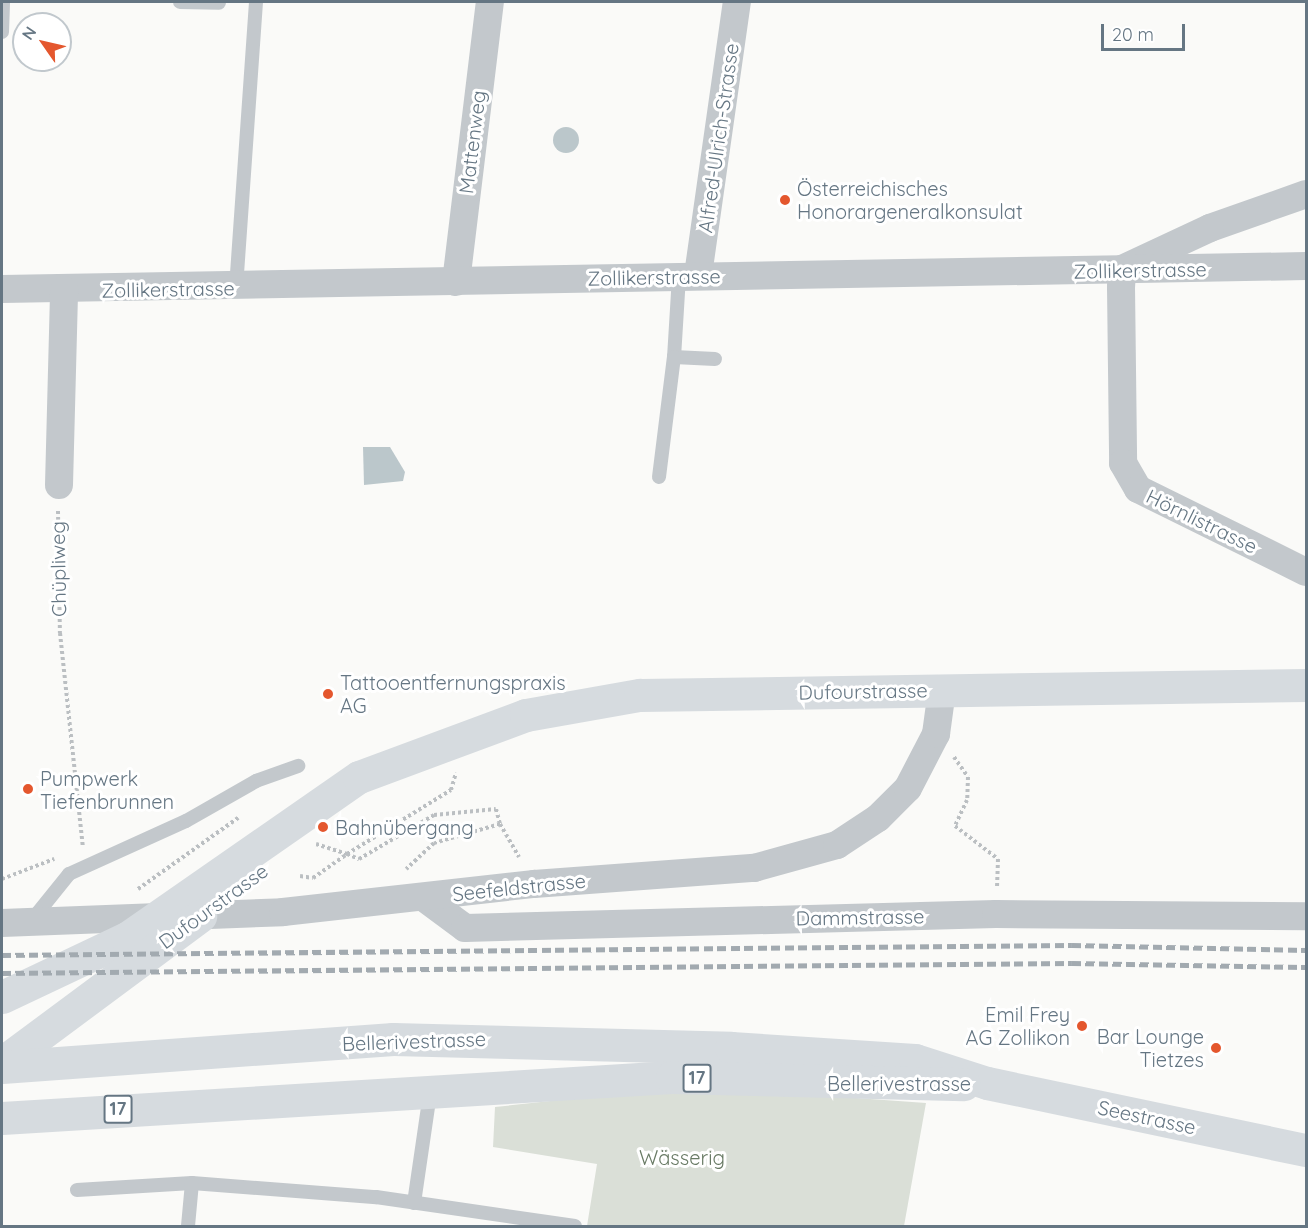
<!DOCTYPE html>
<meta charset="utf-8">
<style>
body{margin:0}
#map{position:relative;width:1308px;height:1228px;overflow:hidden;background:#fafaf8;font-family:Quicksand,sans-serif}
div>[style]{position:absolute}
.green>*{inset:0;background:#dadfd7}
.water>*{inset:0;background:#bbc7cb}
.round{border-radius:50%}
.path>*{height:4px;margin-top:-2px;transform-origin:0;background:repeating-linear-gradient(90deg,#bbbfc2 0 3px,transparent 0 6px)}
.lane>*{height:14px;margin:-7px;padding:0 7px;transform-origin:7px;border-radius:7px;background:#c3c8cc}
.street>*{height:28px;margin:-14px;padding:0 14px;transform-origin:14px;border-radius:14px;background:#c3c8cc}
.secondary>*{height:33px;margin:-16.5px;padding:0 16.5px;transform-origin:16.5px;border-radius:16.5px;background:#d6dbdf}
.primary>*{height:33px;margin:-16.5px;padding:0 16.5px;transform-origin:16.5px;border-radius:16.5px;background:#d6dbdf}
.rail>*{height:4.5px;margin-top:-2.25px;transform-origin:0;background:repeating-linear-gradient(90deg,#a2aab0 0 9px,transparent 0 13.5px)}
.dots>*{width:16px;height:16px;translate:-50% -50%;box-sizing:border-box;border:3px solid #fff;border-radius:50%}
span{translate:-50% -50%;white-space:nowrap;text-align:center;line-height:1.15;-webkit-text-stroke:6px #fff;paint-order:stroke}
.shield-label span{padding:2px 4px;background:#fff;border:2px solid;border-radius:4px;-webkit-text-stroke-width:0}
.shield-label{font-size:18px;color:#657683;font-weight:700}
.street-label{font-size:20px;color:#657683}
.poi-label{font-size:20px;color:#657683}
.left{translate:0 -50%;text-align:left}
.right{translate:-100% -50%;text-align:right}
.park-label{font-size:20px;color:#687a64}
.frame{position:absolute;inset:0;border:3px solid #657683;pointer-events:none}
.north{position:absolute;left:12px;top:12px;width:60px;height:60px;box-sizing:border-box;background:#fff;border:2px solid #c1c8cd;border-radius:50%;rotate:304deg;font-size:16px;font-weight:700;line-height:24px;text-align:center;color:#657683}
.north::after{content:'';display:block;margin:auto;width:21px;height:27px;background:#e4572e;clip-path:polygon(50% 0,100% 100%,50% 72%,0 100%)}
.scale{position:absolute;left:1101px;top:24px;width:84px;height:27px;box-sizing:border-box;border:3px solid #657683;border-top:0;padding-left:8px;font-size:18px;line-height:21px;white-space:nowrap;color:#657683;-webkit-text-stroke:4px #fff;paint-order:stroke}
</style>
<div id="map">
<div class="green">
<i style="clip-path:polygon(691px 1086px,926px 1103px,904px 1226px,587px 1226px,597px 1164px,493px 1147px,495px 1107px)"></i>
</div>
<div class="water">
<i class="round" style="left:553px;top:127px;width:26px;height:26px"></i>
<i style="clip-path:polygon(363px 447px,390px 447px,405px 472px,403px 481px,364px 485px)"></i>
</div>
<div class="path">
<i style="left:58px;top:511px;width:122px;rotate:89.1deg"></i>
<i style="left:60px;top:633px;width:215px;rotate:83.9deg"></i>
<i style="left:954px;top:757px;width:24px;rotate:55deg"></i>
<i style="left:968px;top:777px;width:23px;rotate:92deg"></i>
<i style="left:967px;top:800px;width:29px;rotate:115deg"></i>
<i style="left:955px;top:826px;width:54px;rotate:37.5deg"></i>
<i style="left:998px;top:859px;width:29px;rotate:92deg"></i>
<i style="left:500px;top:824px;width:38px;rotate:60deg"></i>
<i style="left:316px;top:844px;width:33px;rotate:18deg"></i>
<i style="left:347px;top:854px;width:122px;rotate:-31.6deg"></i>
<i style="left:451px;top:790px;width:18px;rotate:-74deg"></i>
<i style="left:300px;top:876px;width:13px;rotate:9deg"></i>
<i style="left:313px;top:878px;width:42px;rotate:-35.2deg"></i>
<i style="left:347px;top:854px;width:13px;rotate:23deg"></i>
<i style="left:359px;top:859px;width:87px;rotate:-30.4deg"></i>
<i style="left:434px;top:815px;width:62px;rotate:-5.5deg"></i>
<i style="left:496px;top:809px;width:16px;rotate:75deg"></i>
<i style="left:500px;top:824px;width:69px;rotate:163.9deg"></i>
<i style="left:434px;top:843px;width:38px;rotate:137deg"></i>
<i style="left:2px;top:879px;width:56px;rotate:-21deg"></i>
<i style="left:138px;top:889px;width:123px;rotate:-35.4deg"></i>
</div>
<div class="lane">
<i style="left:180px;top:2px;width:39px;rotate:1deg"></i>
<i style="left:2px;top:32px;width:30px;rotate:-88deg"></i>
<i style="left:679px;top:276px;width:81px;rotate:93.5deg"></i>
<i style="left:674px;top:357px;width:41px;rotate:2.8deg"></i>
<i style="left:236px;top:288px;width:287px;rotate:-86deg"></i>
<i style="left:659px;top:477px;width:121px;rotate:-82.9deg"></i>
<i style="left:32px;top:920px;width:59px;rotate:-51.2deg"></i>
<i style="left:69px;top:874px;width:128px;rotate:-24.4deg"></i>
<i style="left:186px;top:821px;width:81px;rotate:-29.7deg"></i>
<i style="left:256px;top:781px;width:45px;rotate:-19.7deg"></i>
<i style="left:77px;top:1190px;width:115px;rotate:-3.5deg"></i>
<i style="left:192px;top:1183px;width:185px;rotate:4.4deg"></i>
<i style="left:376px;top:1197px;width:201px;rotate:8.3deg"></i>
<i style="left:414px;top:1203px;width:111px;rotate:-81.7deg"></i>
<i style="left:188px;top:1226px;width:43px;rotate:-84.7deg"></i>
</div>
<div class="street">
<i style="left:1306px;top:194px;width:102px;rotate:160.5deg"></i>
<i style="left:1210px;top:228px;width:97px;rotate:155deg"></i>
<i style="left:1122px;top:269px;width:18px;rotate:93deg"></i>
<i style="left:1121px;top:287px;width:176px;rotate:89.3deg"></i>
<i style="left:1123px;top:463px;width:30px;rotate:60deg"></i>
<i style="left:1138px;top:489px;width:187px;rotate:26.3deg"></i>
<i style="left:698px;top:275px;width:276px;rotate:-81.9deg"></i>
<i style="left:456px;top:282px;width:282px;rotate:-83.1deg"></i>
<i style="left:2px;top:289px;width:1304px;rotate:-1.01deg"></i>
<i style="left:59px;top:485px;width:195px;rotate:-88.5deg"></i>
<i style="left:423px;top:897px;width:52px;rotate:36.4deg"></i>
<i style="left:465px;top:928px;width:531px;rotate:-1.51deg"></i>
<i style="left:996px;top:914px;width:310px;rotate:0.4deg"></i>
<i style="left:2px;top:923px;width:281px;rotate:-2.2deg"></i>
<i style="left:283px;top:912px;width:253px;rotate:-6.4deg"></i>
<i style="left:534px;top:884px;width:221px;rotate:-4.2deg"></i>
<i style="left:754px;top:868px;width:86px;rotate:-15.5deg"></i>
<i style="left:837px;top:845px;width:49px;rotate:-33.4deg"></i>
<i style="left:878px;top:818px;width:42px;rotate:-45deg"></i>
<i style="left:908px;top:788px;width:61px;rotate:-62.6deg"></i>
<i style="left:936px;top:734px;width:44px;rotate:-82.2deg"></i>
</div>
<div class="secondary">
<i style="left:2px;top:997px;width:138px;rotate:-25.3deg"></i>
<i style="left:127px;top:938px;width:282px;rotate:-34.8deg"></i>
<i style="left:359px;top:777px;width:178px;rotate:-20.4deg"></i>
<i style="left:526px;top:715px;width:116px;rotate:-10deg"></i>
<i style="left:640px;top:695px;width:666px;rotate:-0.86deg"></i>
<i style="left:2px;top:1063px;width:247px;rotate:-36.6deg"></i>
</div>
<div class="primary">
<i style="left:2px;top:1067px;width:392px;rotate:-4.1deg"></i>
<i style="left:393px;top:1039px;width:338px;rotate:1.5deg"></i>
<i style="left:731px;top:1048px;width:184px;rotate:3.7deg"></i>
<i style="left:915px;top:1060px;width:76px;rotate:17.7deg"></i>
<i style="left:987px;top:1083px;width:326px;rotate:11.9deg"></i>
<i style="left:2px;top:1118px;width:671px;rotate:-3.5deg"></i>
<i style="left:672px;top:1077px;width:292px;rotate:1.4deg"></i>
</div>
<div class="rail">
<i style="left:2px;top:955px;width:1070px;rotate:-0.54deg"></i>
<i style="left:1072px;top:945px;width:234px;rotate:1.2deg"></i>
<i style="left:2px;top:973px;width:1070px;rotate:-0.54deg"></i>
<i style="left:1072px;top:963px;width:234px;rotate:1deg"></i>
</div>
<div class="dots">
<i style="left:785px;top:200px;background:#e4572e"></i>
<i style="left:328px;top:694px;background:#e4572e"></i>
<i style="left:28px;top:789px;background:#e4572e"></i>
<i style="left:323px;top:827px;background:#e4572e"></i>
<i style="left:1082px;top:1026px;background:#e4572e"></i>
<i style="left:1216px;top:1048px;background:#e4572e"></i>
</div>
<div class="shield-label">
<span style="left:697px;top:1078px">17</span>
<span style="left:118px;top:1109px">17</span>
</div>
<div class="street-label">
<span style="left:718px;top:138px;rotate:-82deg">Alfred-Ulrich-Strasse</span>
<span style="left:472px;top:142px;rotate:-83deg">Mattenweg</span>
<span style="left:1140px;top:270px;rotate:-1deg">Zollikerstrasse</span>
<span style="left:654px;top:277px;rotate:-1deg">Zollikerstrasse</span>
<span style="left:168px;top:289px;rotate:-1deg">Zollikerstrasse</span>
<span style="left:1202px;top:521px;rotate:26deg">Hörnlistrasse</span>
<span style="left:58px;top:569px;rotate:-91deg">Chüpliweg</span>
<span style="left:863px;top:691px;rotate:-1deg">Dufourstrasse</span>
<span style="left:519px;top:887px;rotate:-6deg">Seefeldstrasse</span>
<span style="left:213px;top:906px;rotate:-36deg">Dufourstrasse</span>
<span style="left:860px;top:917px;rotate:-1deg">Dammstrasse</span>
<span style="left:414px;top:1041px;rotate:-2deg">Bellerivestrasse</span>
<span style="left:899px;top:1083px">Bellerivestrasse</span>
<span style="left:1147px;top:1117px;rotate:12deg">Seestrasse</span>
</div>
<div class="poi-label">
<span class="left" style="left:797px;top:200px">Österreichisches<br>Honorargeneralkonsulat</span>
<span class="left" style="left:340px;top:694px">Tattooentfernungspraxis<br>AG</span>
<span class="left" style="left:40px;top:790px">Pumpwerk<br>Tiefenbrunnen</span>
<span class="left" style="left:335px;top:827px">Bahnübergang</span>
<span class="right" style="left:1070px;top:1026px">Emil Frey<br>AG Zollikon</span>
<span class="right" style="left:1204px;top:1048px">Bar Lounge<br>Tietzes</span>
</div>
<div class="park-label">
<span style="left:682px;top:1157px">Wässerig</span>
</div>
<div class="frame"></div>
<div class="north">N</div>
<div class="scale">20 m</div>
</div>
